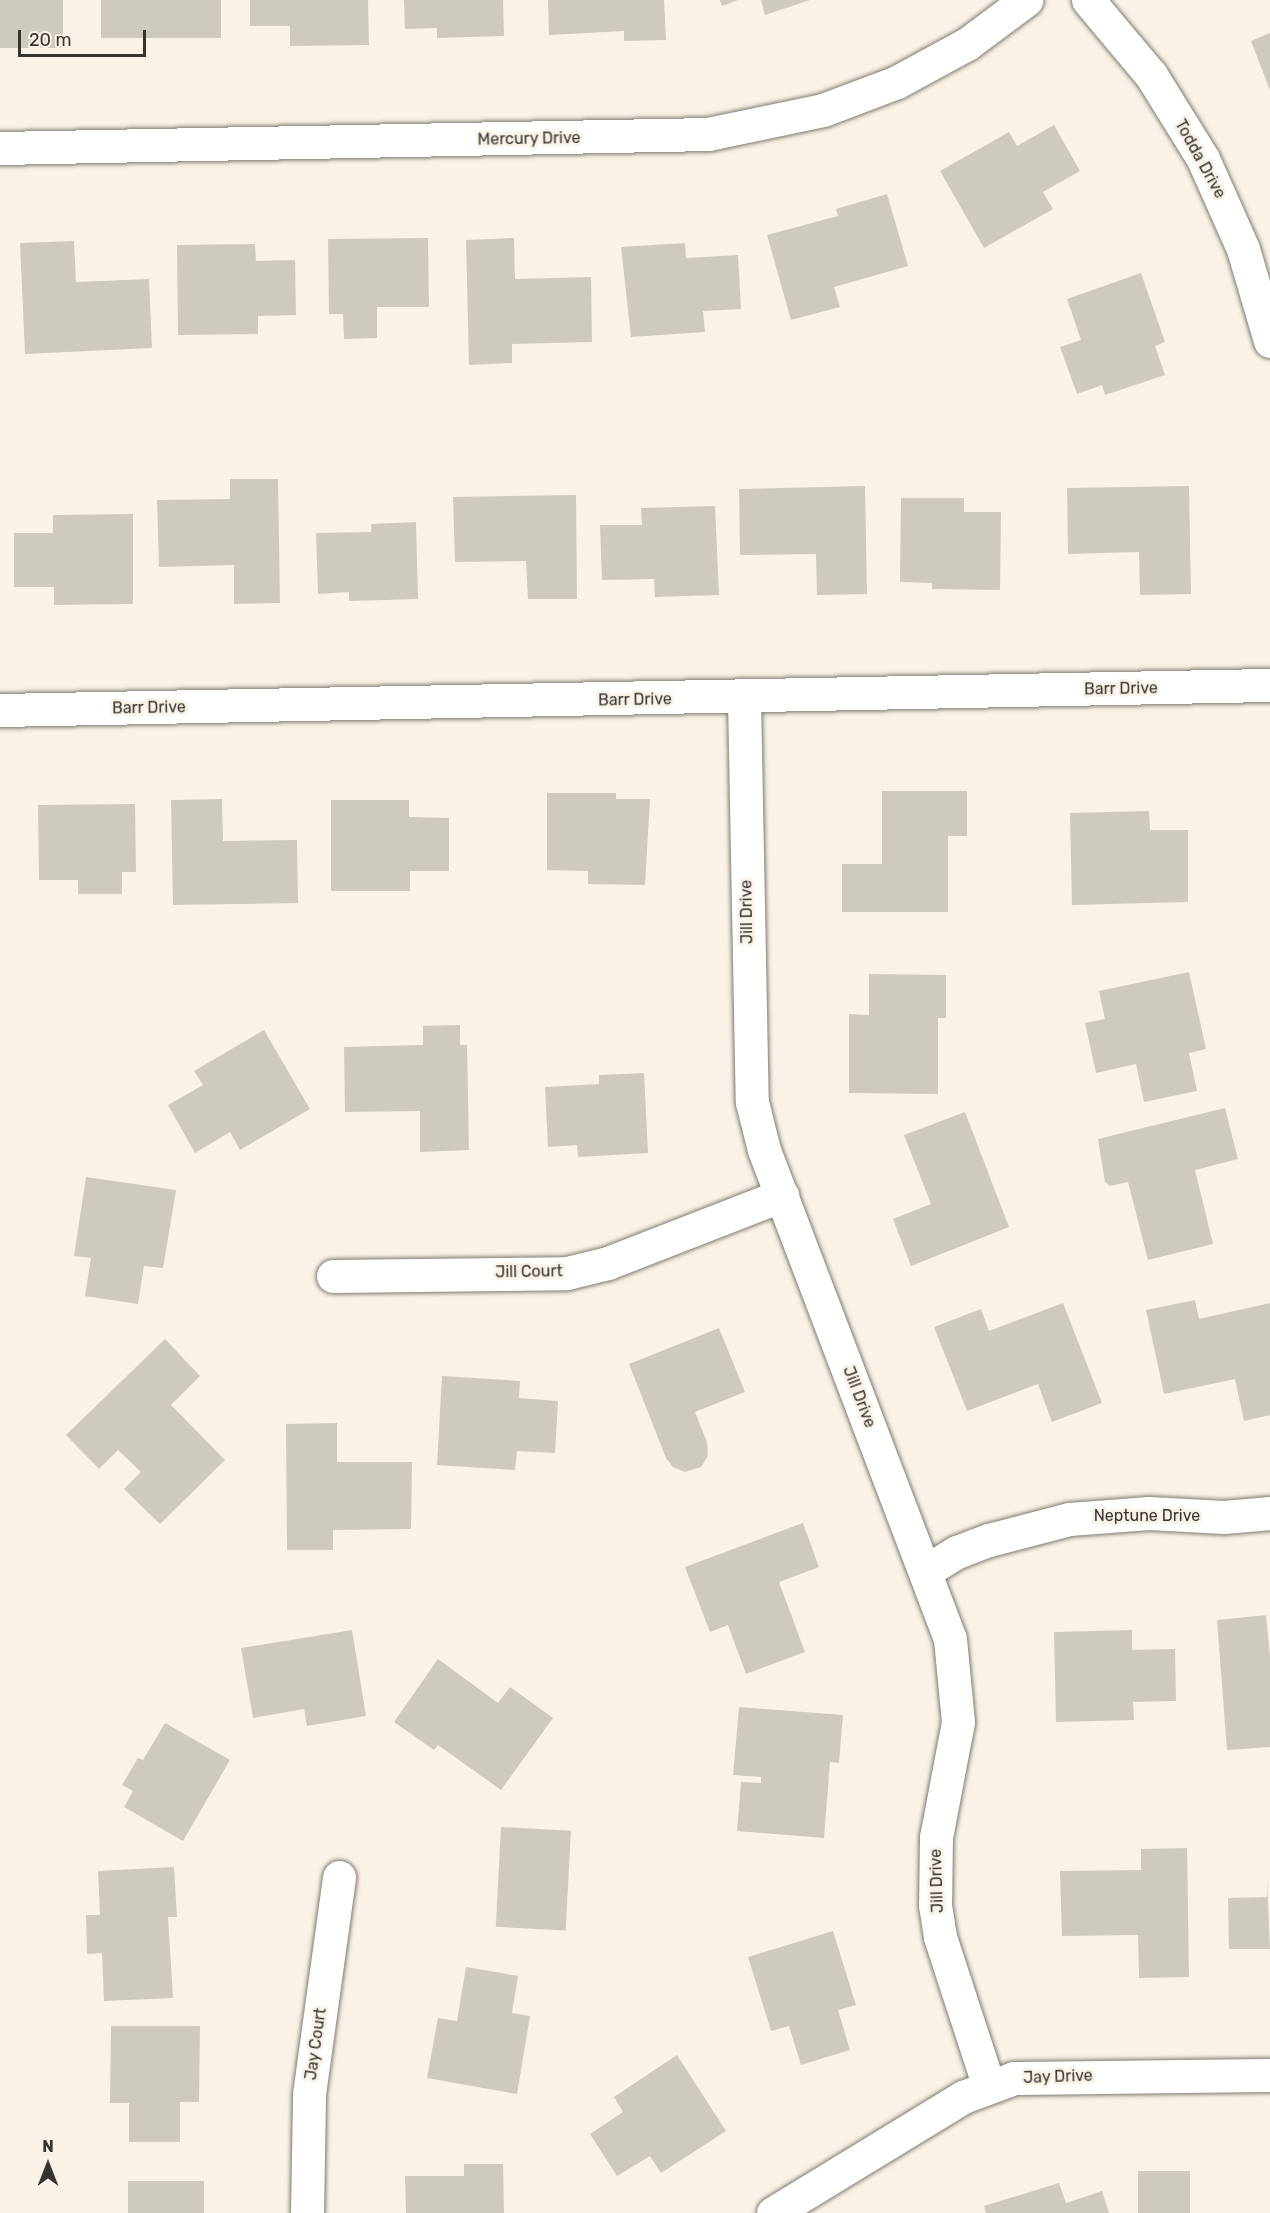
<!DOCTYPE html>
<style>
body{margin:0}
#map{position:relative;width:1270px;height:2213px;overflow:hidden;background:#f9f3e7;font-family:Rubik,sans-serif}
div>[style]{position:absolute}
.building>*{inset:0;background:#cfcabe;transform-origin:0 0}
.roads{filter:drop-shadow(0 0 2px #807b70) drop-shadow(0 0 2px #807b70)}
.street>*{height:33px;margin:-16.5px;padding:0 16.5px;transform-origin:16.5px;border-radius:16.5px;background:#fff}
span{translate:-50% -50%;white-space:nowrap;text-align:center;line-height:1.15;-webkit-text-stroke:6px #f9f3e7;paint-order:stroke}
.street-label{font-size:16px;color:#36342f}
.north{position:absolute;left:18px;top:2135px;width:60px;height:60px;-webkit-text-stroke:4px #f9f3e7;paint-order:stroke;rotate:0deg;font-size:16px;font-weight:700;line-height:24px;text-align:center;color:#36342f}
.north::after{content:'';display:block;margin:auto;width:21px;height:27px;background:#36342f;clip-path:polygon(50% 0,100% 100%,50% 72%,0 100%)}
.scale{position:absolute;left:18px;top:30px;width:128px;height:27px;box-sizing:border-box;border:3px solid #36342f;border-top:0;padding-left:8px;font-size:18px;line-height:21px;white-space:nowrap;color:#36342f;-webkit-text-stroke:4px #f9f3e7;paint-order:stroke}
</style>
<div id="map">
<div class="building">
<i style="left:0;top:0;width:63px;height:48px"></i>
<i style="left:101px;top:0;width:120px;height:38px"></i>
<i style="clip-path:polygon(250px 0,368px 0,369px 45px,290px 46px,290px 26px,250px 26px)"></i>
<i style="clip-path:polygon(404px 0,503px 0,504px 36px,437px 38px,437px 28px,405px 29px)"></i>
<i style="clip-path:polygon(548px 0,664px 0,666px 40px,624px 41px,624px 31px,549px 35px)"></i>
<i style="clip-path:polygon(720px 0,738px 0,722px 6px)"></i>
<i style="clip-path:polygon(761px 0,810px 0,765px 15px)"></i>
<i style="clip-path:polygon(1270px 33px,1270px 90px,1251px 41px)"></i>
<i style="clip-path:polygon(1054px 125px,1080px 171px,1043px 192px,1053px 209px,984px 248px,940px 171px,1009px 132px,1017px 146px)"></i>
<i style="clip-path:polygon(887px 194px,908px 266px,834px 287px,840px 307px,791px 320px,767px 235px,838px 216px,836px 209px)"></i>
<i style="clip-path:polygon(428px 238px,429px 307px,377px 307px,377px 338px,344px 339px,343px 314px,329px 314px,328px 239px)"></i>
<i style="clip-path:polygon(514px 238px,515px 279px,591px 277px,592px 342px,512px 344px,512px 363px,469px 365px,466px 240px)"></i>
<i style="clip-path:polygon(74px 241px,76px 282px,149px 279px,152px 348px,25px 354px,20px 243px)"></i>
<i style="clip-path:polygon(685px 243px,686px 258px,738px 255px,741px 309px,703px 311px,705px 332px,631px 337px,621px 247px)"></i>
<i style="clip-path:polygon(255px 244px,256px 261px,295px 260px,296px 315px,258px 316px,258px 334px,178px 335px,177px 245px)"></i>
<i style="clip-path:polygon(1141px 273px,1165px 342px,1155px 346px,1165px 375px,1105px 395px,1102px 385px,1077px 394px,1060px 347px,1081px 340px,1067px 299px)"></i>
<i style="clip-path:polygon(230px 479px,278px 479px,280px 603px,234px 604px,234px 565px,159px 567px,157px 500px,230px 499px)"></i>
<i style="clip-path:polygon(865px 486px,867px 594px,817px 595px,816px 554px,740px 555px,739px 489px)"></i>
<i style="clip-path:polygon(1189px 486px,1191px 594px,1140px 595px,1139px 552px,1068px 554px,1067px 488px)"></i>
<i style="clip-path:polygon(576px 495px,577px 599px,528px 599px,526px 561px,455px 562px,453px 497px)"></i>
<i style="clip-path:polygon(901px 498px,964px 498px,964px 512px,1001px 512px,1000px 590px,932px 589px,932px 583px,900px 582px)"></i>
<i style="clip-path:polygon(715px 506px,719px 595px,655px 597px,654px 579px,602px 580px,600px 525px,642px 525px,641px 508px)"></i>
<i style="clip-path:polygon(133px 514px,133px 604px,54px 605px,54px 587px,14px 587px,14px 533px,53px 533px,53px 515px)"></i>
<i style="clip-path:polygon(416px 522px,418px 599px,349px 601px,349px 592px,318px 594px,316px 533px,371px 532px,371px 524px)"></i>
<i style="clip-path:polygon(882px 791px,967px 791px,967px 836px,948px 836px,948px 912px,842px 912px,842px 864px,882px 864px)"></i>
<i style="clip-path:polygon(547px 793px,616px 793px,616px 799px,650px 799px,645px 885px,588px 884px,588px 871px,547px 870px)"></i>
<i style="clip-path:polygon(222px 799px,223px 841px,297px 840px,298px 903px,173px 905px,171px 800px)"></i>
<i style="clip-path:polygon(331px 800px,409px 800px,409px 817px,449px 818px,449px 871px,410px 871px,410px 891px,331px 891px)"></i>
<i style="clip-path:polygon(135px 804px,136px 872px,122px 872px,122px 894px,78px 894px,78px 880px,39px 880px,38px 805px)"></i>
<i style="clip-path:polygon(1149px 811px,1150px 830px,1188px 830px,1188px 902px,1072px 905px,1070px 813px)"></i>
<i style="clip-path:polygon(1189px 972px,1206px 1049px,1189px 1053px,1197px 1091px,1144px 1102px,1136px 1064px,1096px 1073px,1085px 1023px,1105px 1019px,1099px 991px)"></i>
<i style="clip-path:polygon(869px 974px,946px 975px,946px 1018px,938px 1018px,938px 1094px,849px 1093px,849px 1014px,869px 1015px)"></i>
<i style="clip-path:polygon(460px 1025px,460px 1045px,467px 1045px,469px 1150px,420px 1152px,420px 1111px,345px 1112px,344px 1047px,423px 1045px,423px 1026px)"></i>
<i style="clip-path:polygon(264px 1030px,310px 1109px,240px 1150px,230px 1132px,195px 1153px,168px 1105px,203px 1085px,194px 1071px)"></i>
<i style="clip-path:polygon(644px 1073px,648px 1153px,578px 1157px,577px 1145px,548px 1147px,545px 1087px,599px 1084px,599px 1075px)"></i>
<i style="clip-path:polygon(1225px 1108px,1238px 1159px,1195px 1170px,1213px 1244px,1148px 1260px,1128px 1182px,1110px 1186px,1105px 1182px,1098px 1139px)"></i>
<i style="clip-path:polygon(965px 1112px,1009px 1227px,911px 1266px,893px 1219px,931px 1204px,904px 1135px)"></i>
<i style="clip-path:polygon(86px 1177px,176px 1190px,163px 1268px,144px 1266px,138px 1304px,85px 1296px,91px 1258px,74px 1256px)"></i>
<i style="clip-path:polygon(1195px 1300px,1199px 1319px,1270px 1303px,1270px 1415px,1244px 1421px,1235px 1379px,1164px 1394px,1146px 1310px)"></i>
<i style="clip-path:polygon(1063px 1303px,1102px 1403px,1052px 1422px,1038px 1384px,967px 1411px,934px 1327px,981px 1309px,989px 1331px)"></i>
<i style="clip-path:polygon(719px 1328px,745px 1392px,695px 1412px,707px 1442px,708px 1456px,701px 1467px,685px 1472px,673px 1467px,666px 1458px,629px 1364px)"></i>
<i style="clip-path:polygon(165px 1339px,200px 1376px,171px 1405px,225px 1460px,160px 1524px,124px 1489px,141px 1472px,118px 1450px,99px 1469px,66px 1435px)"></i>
<i style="clip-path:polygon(442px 1376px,520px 1381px,519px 1398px,558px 1401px,555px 1453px,517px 1451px,515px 1470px,437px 1465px)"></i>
<i style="clip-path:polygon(337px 1423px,337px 1462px,412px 1462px,411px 1529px,333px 1530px,333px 1550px,287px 1550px,286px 1424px)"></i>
<i style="clip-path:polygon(803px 1523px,819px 1567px,779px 1582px,805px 1652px,746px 1674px,728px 1625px,710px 1632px,685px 1567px)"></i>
<i style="clip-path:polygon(1266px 1615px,1270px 1656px,1270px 1747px,1227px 1750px,1217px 1620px)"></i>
<i style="clip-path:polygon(352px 1630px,366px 1716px,307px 1726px,304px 1709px,253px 1718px,241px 1648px)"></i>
<i style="clip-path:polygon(1132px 1630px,1132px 1650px,1175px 1649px,1176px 1701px,1133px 1702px,1134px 1720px,1056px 1722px,1054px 1632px)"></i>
<i style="clip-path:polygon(438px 1659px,498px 1703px,510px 1687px,553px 1718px,501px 1790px,438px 1745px,434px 1750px,394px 1722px)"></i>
<i style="clip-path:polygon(739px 1707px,843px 1715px,839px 1763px,830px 1762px,824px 1838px,737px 1831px,741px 1782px,761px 1783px,761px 1777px,733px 1775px)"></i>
<i style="clip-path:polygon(165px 1723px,230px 1760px,183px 1841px,124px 1807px,133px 1791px,122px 1785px,138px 1758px,143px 1760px)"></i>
<i style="left:501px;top:1827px;width:70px;height:100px;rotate:3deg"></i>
<i style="clip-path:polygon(1187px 1848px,1189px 1977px,1139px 1978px,1138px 1935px,1062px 1936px,1060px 1871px,1141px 1870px,1141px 1849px)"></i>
<i style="clip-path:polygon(174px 1867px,177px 1917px,168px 1917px,173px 1998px,104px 2001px,102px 1953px,87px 1954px,86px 1915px,100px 1915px,98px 1871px)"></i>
<i style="clip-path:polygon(1267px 1878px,1270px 1949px,1229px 1949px,1228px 1898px,1267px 1897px)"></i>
<i style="clip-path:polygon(833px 1931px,856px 2005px,838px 2010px,850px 2050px,801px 2065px,789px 2026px,771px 2031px,748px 1957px)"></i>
<i style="clip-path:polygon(466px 1967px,518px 1976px,512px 2013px,530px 2016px,517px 2094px,427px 2078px,438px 2018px,457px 2021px)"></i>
<i style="clip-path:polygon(111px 2026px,200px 2026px,199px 2102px,180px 2102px,180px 2142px,129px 2142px,129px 2103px,110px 2103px)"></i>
<i style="clip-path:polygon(677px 2055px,726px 2131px,661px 2173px,650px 2156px,617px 2176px,590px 2134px,623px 2112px,614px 2097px)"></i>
<i style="clip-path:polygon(464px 2164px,503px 2164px,504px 2213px,406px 2213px,405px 2176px,464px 2176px)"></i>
<i style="left:1190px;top:2171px;width:42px;height:52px;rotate:90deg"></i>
<i style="left:128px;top:2181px;width:76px;height:32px"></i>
<i style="clip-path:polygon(1059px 2183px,1066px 2203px,1102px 2191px,1109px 2213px,986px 2213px,984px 2206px)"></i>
</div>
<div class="roads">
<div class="street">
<i style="left:1088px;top:0;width:98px;rotate:50deg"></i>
<i style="left:1151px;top:75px;width:99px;rotate:58.2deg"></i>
<i style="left:1203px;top:159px;width:98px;rotate:66deg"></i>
<i style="left:1243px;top:249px;width:96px;rotate:73.6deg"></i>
<i style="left:0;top:148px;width:708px;rotate:-1.13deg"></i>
<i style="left:708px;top:134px;width:117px;rotate:-11.8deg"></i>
<i style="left:823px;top:110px;width:79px;rotate:-20.7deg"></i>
<i style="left:897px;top:82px;width:80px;rotate:-28.5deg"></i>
<i style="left:967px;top:44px;width:74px;rotate:-36.7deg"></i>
<i style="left:744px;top:698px;width:404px;rotate:88.9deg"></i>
<i style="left:752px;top:1102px;width:49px;rotate:76deg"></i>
<i style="left:764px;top:1150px;width:523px;rotate:69.17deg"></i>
<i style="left:950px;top:1639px;width:83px;rotate:84.5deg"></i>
<i style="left:958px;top:1722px;width:117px;rotate:100.8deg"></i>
<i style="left:936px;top:1837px;width:68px;rotate:90.8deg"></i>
<i style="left:935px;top:1905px;width:32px;rotate:81deg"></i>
<i style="left:940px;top:1937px;width:158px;rotate:71.9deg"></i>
<i style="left:0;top:710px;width:1270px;rotate:-1.13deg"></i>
<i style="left:333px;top:1276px;width:234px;rotate:-0.7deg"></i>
<i style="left:567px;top:1273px;width:42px;rotate:-13.7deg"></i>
<i style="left:608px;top:1263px;width:187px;rotate:-21.3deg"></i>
<i style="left:926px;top:1571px;width:36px;rotate:-32deg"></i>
<i style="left:957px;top:1552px;width:34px;rotate:-21deg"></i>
<i style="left:989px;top:1540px;width:83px;rotate:-14.7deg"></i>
<i style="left:1069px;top:1519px;width:80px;rotate:-4.3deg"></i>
<i style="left:1149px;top:1513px;width:75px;rotate:3.1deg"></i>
<i style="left:1224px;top:1517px;width:46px;rotate:-5deg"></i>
<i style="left:307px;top:2213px;width:119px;rotate:-89deg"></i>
<i style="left:309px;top:2094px;width:219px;rotate:-82.1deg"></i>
<i style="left:773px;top:2213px;width:223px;rotate:-31.4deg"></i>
<i style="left:963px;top:2097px;width:54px;rotate:-20.4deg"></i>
<i style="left:1014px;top:2078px;width:256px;rotate:-0.7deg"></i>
</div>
</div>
<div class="street-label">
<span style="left:529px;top:139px;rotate:-1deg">Mercury Drive</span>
<span style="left:1200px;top:159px;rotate:61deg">Todda Drive</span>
<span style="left:1121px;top:689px;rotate:-1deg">Barr Drive</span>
<span style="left:635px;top:700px;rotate:-1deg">Barr Drive</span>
<span style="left:149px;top:708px;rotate:-1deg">Barr Drive</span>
<span style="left:747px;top:912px;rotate:-91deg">Jill Drive</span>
<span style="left:529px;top:1272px;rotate:-1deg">Jill Court</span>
<span style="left:859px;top:1397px;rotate:69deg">Jill Drive</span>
<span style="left:1147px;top:1516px">Neptune Drive</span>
<span style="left:937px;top:1881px;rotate:-92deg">Jill Drive</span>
<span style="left:316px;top:2044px;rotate:-82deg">Jay Court</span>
<span style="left:1058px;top:2077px;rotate:-2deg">Jay Drive</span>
</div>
<div class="north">N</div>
<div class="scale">20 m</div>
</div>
